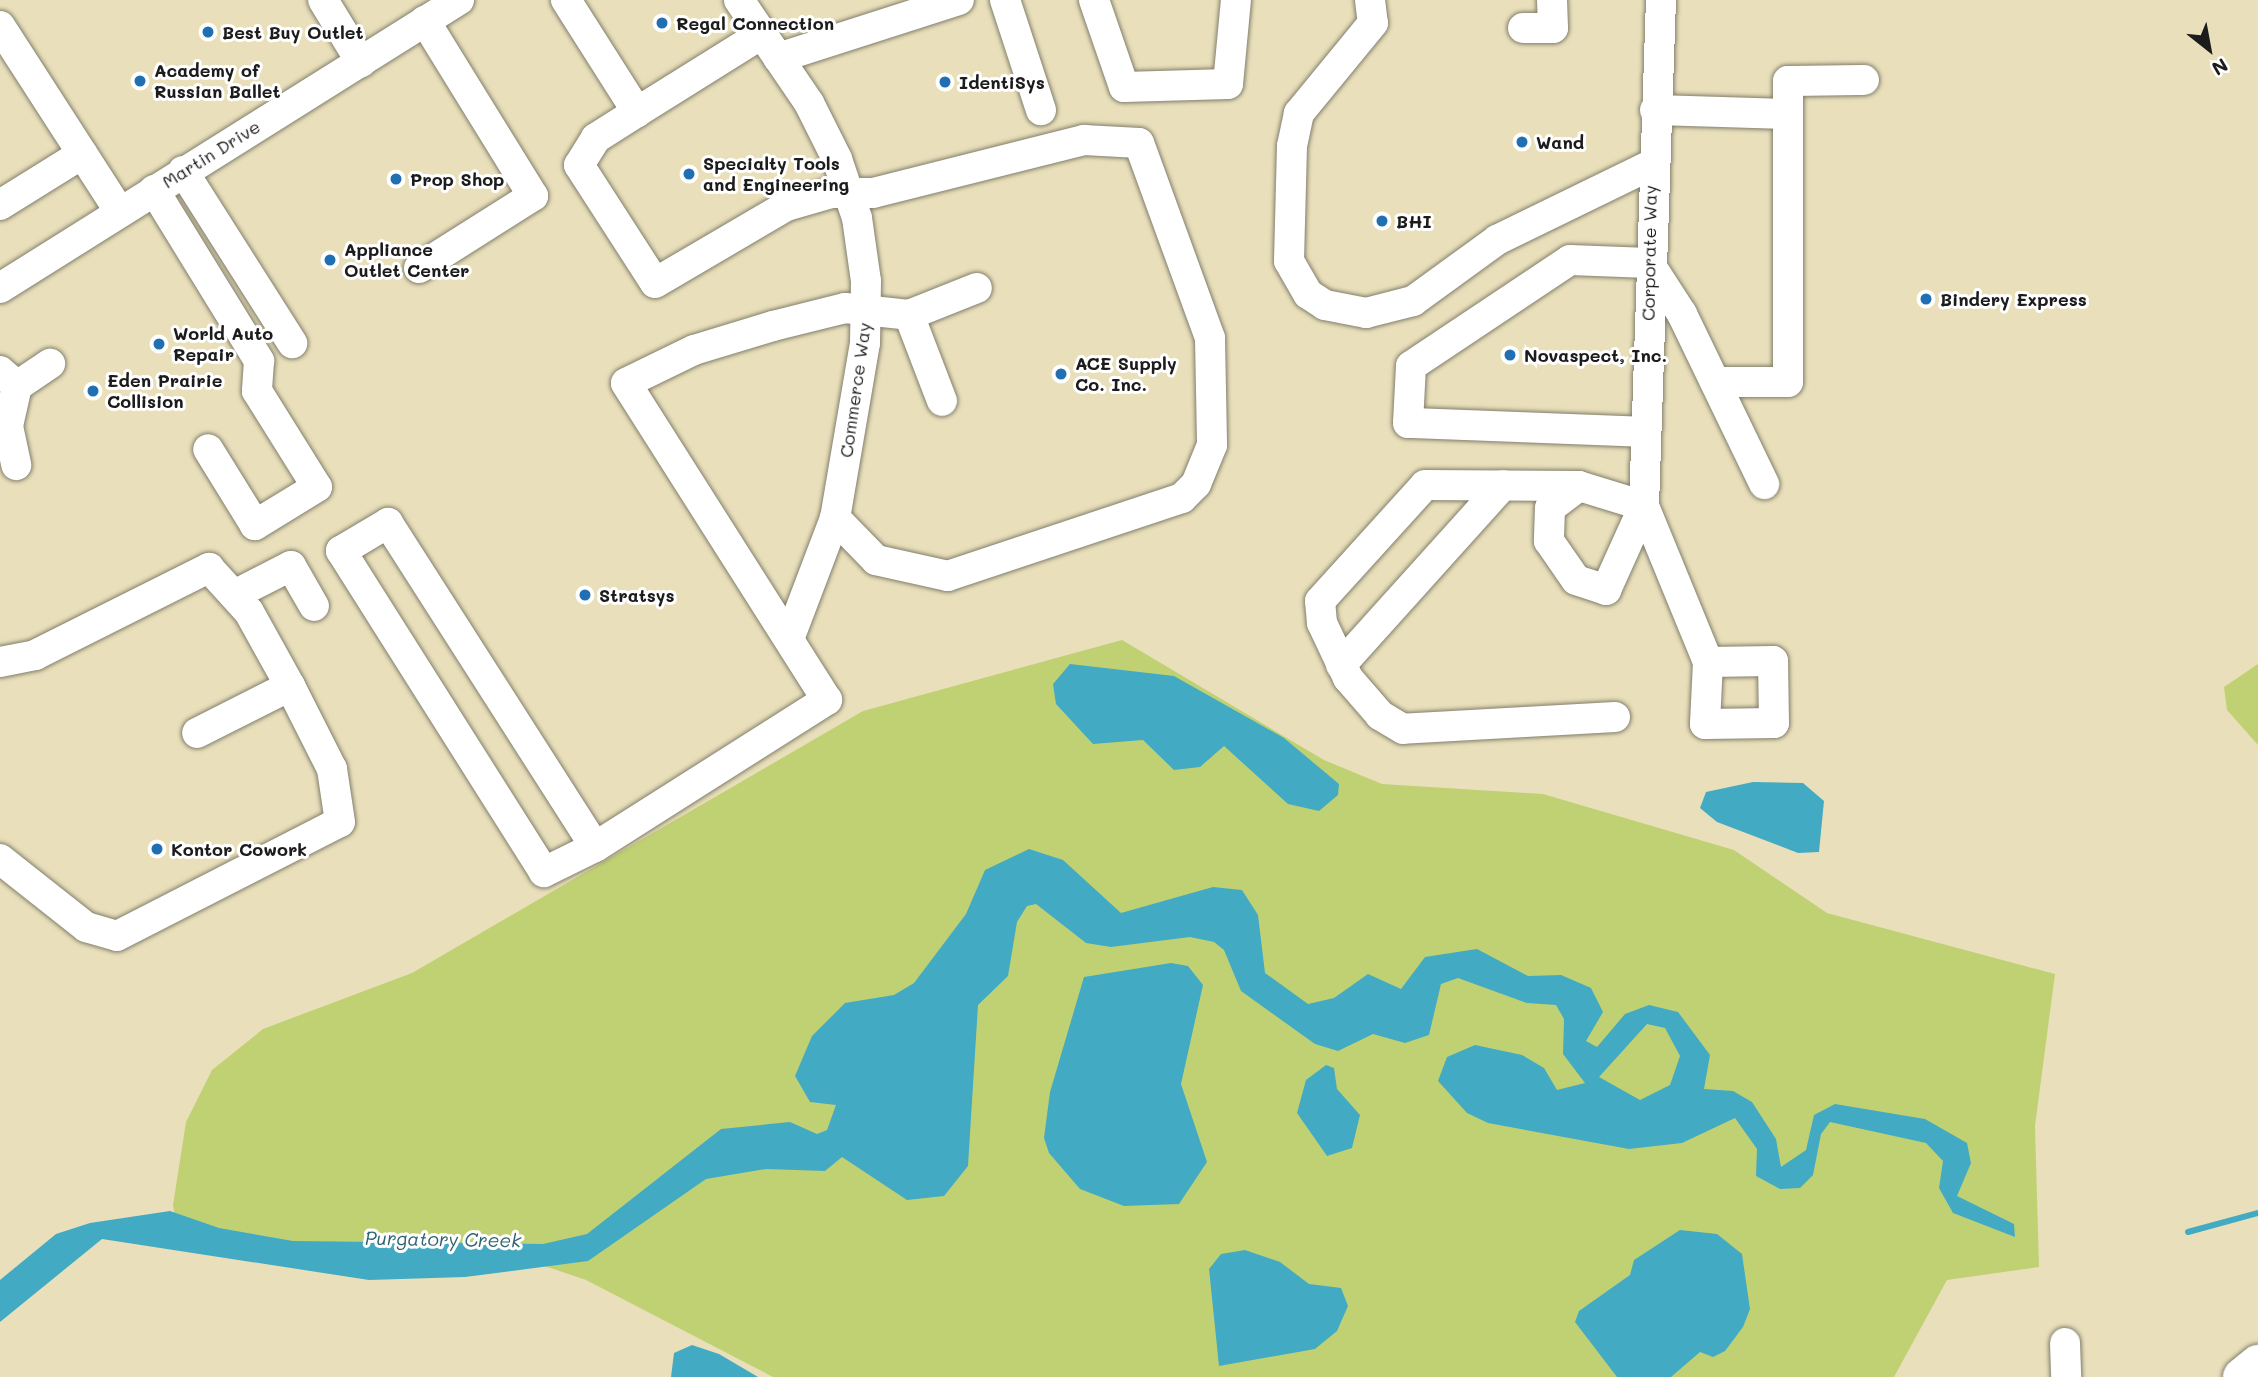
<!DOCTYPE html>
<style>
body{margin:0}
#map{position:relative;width:2258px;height:1377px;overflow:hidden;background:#e9e0bb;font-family:Mali,sans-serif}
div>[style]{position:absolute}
.green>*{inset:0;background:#c0d174}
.water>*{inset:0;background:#42aac2}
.stream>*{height:6px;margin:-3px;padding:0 3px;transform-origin:3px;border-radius:3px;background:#42aac2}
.roads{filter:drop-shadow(0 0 2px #827e6c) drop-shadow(0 0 2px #827e6c)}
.minor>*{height:30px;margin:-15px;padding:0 15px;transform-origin:15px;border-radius:15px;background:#fff}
.major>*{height:38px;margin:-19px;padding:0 19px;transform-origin:19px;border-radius:19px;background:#fff}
.dots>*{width:19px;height:19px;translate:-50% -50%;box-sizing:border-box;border:4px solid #fff;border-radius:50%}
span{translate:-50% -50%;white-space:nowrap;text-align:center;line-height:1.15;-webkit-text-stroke:6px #fff;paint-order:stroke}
.poi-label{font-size:18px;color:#1c1c1c;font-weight:700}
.left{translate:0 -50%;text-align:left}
.street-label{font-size:18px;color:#1c1c1c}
.water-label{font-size:19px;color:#2f636f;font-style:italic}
.north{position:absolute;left:2174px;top:14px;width:70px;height:70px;-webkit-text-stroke:5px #fff;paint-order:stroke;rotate:149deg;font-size:19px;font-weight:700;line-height:28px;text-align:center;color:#1c1c1c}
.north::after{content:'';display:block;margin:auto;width:24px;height:32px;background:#1c1c1c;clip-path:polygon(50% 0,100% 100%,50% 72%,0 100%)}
</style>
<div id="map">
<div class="green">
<i style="clip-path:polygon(1122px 640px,1324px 760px,1382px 784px,1543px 794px,1734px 850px,1827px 913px,2055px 974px,2035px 1126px,2039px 1267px,1947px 1280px,1894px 1377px,773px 1377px,586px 1280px,530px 1261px,178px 1236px,173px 1205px,186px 1122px,212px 1070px,263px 1029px,412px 973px,863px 711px)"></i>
<i style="clip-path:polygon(2258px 664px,2258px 745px,2227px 710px,2224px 687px)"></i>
</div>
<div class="water">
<i style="clip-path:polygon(1070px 664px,1174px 676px,1284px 738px,1339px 784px,1338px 795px,1319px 811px,1288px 804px,1224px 746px,1200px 767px,1174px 770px,1143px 740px,1093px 744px,1056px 704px,1053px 684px)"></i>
<i style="clip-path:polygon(1753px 782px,1803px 783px,1824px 801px,1819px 852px,1798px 853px,1717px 822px,1700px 808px,1706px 792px)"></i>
<i style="clip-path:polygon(evenodd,1029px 849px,1063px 860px,1121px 913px,1213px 887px,1242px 890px,1258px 915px,1265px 973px,1308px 1004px,1334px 998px,1368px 974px,1401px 989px,1425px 957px,1477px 949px,1528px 976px,1561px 975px,1591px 988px,1603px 1012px,1586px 1041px,1597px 1047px,1625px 1014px,1649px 1005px,1678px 1012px,1710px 1055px,1704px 1089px,1733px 1091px,1752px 1102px,1776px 1139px,1781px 1167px,1806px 1150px,1814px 1115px,1835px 1104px,1925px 1119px,1967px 1143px,1971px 1163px,1957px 1196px,2014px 1224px,2015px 1237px,1953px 1213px,1939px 1188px,1943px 1161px,1926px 1143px,1830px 1122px,1821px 1134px,1813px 1175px,1800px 1188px,1780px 1189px,1756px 1176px,1757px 1149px,1735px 1118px,1682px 1143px,1629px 1149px,1488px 1123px,1467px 1113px,1438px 1081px,1447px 1057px,1475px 1045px,1522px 1055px,1544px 1068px,1557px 1090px,1585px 1083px,1563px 1054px,1564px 1019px,1556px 1005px,1527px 1003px,1458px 978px,1441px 984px,1429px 1035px,1405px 1043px,1373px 1034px,1338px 1051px,1315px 1044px,1241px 991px,1224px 950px,1214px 942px,1190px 937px,1111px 947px,1086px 943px,1036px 904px,1027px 906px,1017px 922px,1008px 976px,978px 1005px,968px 1166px,944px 1196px,907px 1200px,842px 1157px,825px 1171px,766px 1169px,706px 1179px,588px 1261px,465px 1277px,369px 1280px,102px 1239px,0 1322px,0 1280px,56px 1234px,90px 1223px,170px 1211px,219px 1228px,293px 1241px,543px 1244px,587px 1234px,721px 1129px,790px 1122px,817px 1134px,827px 1130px,836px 1105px,810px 1102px,795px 1076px,812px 1036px,845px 1003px,894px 995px,914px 983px,966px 914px,985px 870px,1029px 849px,1647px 1024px,1665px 1028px,1680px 1056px,1670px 1085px,1640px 1100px,1599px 1077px,1647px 1024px)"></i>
<i style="clip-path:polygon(1171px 963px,1188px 966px,1203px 985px,1181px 1084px,1207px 1162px,1179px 1204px,1124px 1206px,1080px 1189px,1049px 1153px,1044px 1138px,1050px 1092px,1084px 977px)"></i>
<i style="clip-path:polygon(1326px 1065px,1334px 1068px,1337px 1089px,1360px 1115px,1352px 1148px,1327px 1156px,1297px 1113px,1306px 1080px)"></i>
<i style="clip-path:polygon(1680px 1230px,1717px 1234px,1742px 1254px,1750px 1309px,1743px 1327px,1725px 1351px,1713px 1357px,1700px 1352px,1671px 1377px,1617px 1377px,1575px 1322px,1579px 1311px,1630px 1275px,1634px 1260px)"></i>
<i style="clip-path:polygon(1245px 1250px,1280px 1262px,1309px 1284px,1341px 1288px,1348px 1306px,1337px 1331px,1315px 1349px,1219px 1366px,1209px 1269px,1221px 1254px)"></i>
<i style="clip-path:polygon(692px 1345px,719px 1354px,758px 1377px,671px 1377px,674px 1353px)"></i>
</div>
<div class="stream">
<i style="left:2188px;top:1232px;width:73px;rotate:-15.2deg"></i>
</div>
<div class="roads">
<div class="minor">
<i style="left:323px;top:0;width:73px;rotate:58.5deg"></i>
<i style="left:566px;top:0;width:133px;rotate:57.6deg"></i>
<i style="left:637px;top:112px;width:147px;rotate:-32deg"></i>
<i style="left:739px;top:0;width:125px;rotate:55.8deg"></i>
<i style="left:809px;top:103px;width:63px;rotate:63.4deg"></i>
<i style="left:837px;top:159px;width:62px;rotate:71.3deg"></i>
<i style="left:857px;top:218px;width:64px;rotate:81.9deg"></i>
<i style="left:866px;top:281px;width:62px;rotate:90.9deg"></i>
<i style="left:865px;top:343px;width:178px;rotate:99.7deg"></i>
<i style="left:835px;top:518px;width:129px;rotate:110.8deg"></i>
<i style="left:1005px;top:0;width:116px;rotate:71.9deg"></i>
<i style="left:1094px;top:0;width:92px;rotate:71deg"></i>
<i style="left:1124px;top:87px;width:104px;rotate:-1.7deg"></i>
<i style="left:1228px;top:84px;width:84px;rotate:-84.6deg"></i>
<i style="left:1370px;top:0;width:23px;rotate:83deg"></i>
<i style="left:1373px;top:23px;width:117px;rotate:129.4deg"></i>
<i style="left:1299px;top:113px;width:34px;rotate:102deg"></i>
<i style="left:1292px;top:146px;width:115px;rotate:91.5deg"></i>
<i style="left:1289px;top:261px;width:38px;rotate:60deg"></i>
<i style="left:1308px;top:294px;width:20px;rotate:33deg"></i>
<i style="left:1325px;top:305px;width:42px;rotate:11deg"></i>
<i style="left:1366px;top:313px;width:49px;rotate:-14.3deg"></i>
<i style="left:1413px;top:301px;width:104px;rotate:-36deg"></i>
<i style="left:1497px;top:240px;width:171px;rotate:-26deg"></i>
<i style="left:0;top:26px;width:220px;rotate:57.2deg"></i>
<i style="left:1523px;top:28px;width:30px"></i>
<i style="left:1553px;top:28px;width:28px;rotate:-92deg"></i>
<i style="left:778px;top:58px;width:190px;rotate:-17.8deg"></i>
<i style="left:1655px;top:110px;width:133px;rotate:1.7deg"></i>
<i style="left:1788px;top:114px;width:268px;rotate:90deg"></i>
<i style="left:1788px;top:382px;width:73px;rotate:180deg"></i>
<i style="left:637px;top:112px;width:49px;rotate:147.6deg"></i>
<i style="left:596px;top:138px;width:32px;rotate:122deg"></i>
<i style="left:579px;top:165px;width:140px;rotate:57.2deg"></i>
<i style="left:655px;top:283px;width:152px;rotate:-30.4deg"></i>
<i style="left:786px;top:206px;width:47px;rotate:-16.1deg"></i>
<i style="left:831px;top:193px;width:42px"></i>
<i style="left:873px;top:193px;width:218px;rotate:-14.1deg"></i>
<i style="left:1084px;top:140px;width:55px;rotate:3.1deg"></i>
<i style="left:1139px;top:143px;width:208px;rotate:70deg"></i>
<i style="left:1210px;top:338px;width:107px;rotate:88.9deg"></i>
<i style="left:1212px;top:445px;width:42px;rotate:112.3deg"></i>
<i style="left:1196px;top:484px;width:20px;rotate:135deg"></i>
<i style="left:1182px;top:498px;width:247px;rotate:161.6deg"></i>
<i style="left:948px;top:576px;width:74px;rotate:-167.5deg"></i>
<i style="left:876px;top:560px;width:59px;rotate:-134.3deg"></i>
<i style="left:1788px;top:114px;width:33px;rotate:-90deg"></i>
<i style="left:1788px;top:81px;width:76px;rotate:-0.8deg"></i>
<i style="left:183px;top:171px;width:204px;rotate:57.6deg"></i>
<i style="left:154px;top:190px;width:201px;rotate:58.4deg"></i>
<i style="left:259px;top:361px;width:30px;rotate:94deg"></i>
<i style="left:257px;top:391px;width:113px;rotate:58deg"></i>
<i style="left:317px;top:487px;width:73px;rotate:148.5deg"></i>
<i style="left:255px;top:525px;width:89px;rotate:-121.7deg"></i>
<i style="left:0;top:205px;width:97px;rotate:-31.9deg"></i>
<i style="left:419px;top:268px;width:135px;rotate:-32.3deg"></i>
<i style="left:533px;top:196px;width:206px;rotate:-121.7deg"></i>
<i style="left:0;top:288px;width:542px;rotate:-32.11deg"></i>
<i style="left:909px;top:315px;width:92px;rotate:69deg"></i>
<i style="left:0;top:371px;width:23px;rotate:41deg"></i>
<i style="left:17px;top:386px;width:41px;rotate:102.7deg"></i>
<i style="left:8px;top:426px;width:40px;rotate:78deg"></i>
<i style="left:17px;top:386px;width:40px;rotate:-34deg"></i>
<i style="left:1646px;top:432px;width:238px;rotate:-177.8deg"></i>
<i style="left:1408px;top:423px;width:57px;rotate:-87deg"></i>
<i style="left:1411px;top:366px;width:191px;rotate:-33.7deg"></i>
<i style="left:1570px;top:260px;width:79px;rotate:2.2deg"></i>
<i style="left:1649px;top:263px;width:61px;rotate:57.1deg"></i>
<i style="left:1682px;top:314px;width:189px;rotate:64.2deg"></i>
<i style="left:1579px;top:486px;width:36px;rotate:143deg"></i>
<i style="left:1550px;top:508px;width:33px;rotate:92deg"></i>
<i style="left:1549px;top:541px;width:47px;rotate:55.3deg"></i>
<i style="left:1576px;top:580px;width:32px;rotate:18deg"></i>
<i style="left:1606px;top:590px;width:92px;rotate:-65.7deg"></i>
<i style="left:1644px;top:506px;width:506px;rotate:-88.08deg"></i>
<i style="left:1644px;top:506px;width:169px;rotate:67.7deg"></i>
<i style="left:1708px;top:662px;width:62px;rotate:92.8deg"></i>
<i style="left:1705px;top:724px;width:69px;rotate:-0.8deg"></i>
<i style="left:1774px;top:723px;width:62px;rotate:-90.9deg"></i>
<i style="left:1773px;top:661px;width:65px;rotate:179.1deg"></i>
<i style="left:234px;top:595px;width:64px;rotate:-27deg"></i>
<i style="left:291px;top:566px;width:46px;rotate:60.1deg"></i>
<i style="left:0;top:662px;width:36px;rotate:-11deg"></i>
<i style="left:35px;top:655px;width:195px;rotate:-26.6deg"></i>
<i style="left:209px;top:568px;width:59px;rotate:47.7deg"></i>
<i style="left:249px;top:612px;width:85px;rotate:61deg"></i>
<i style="left:290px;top:686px;width:104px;rotate:153.2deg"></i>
<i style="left:1341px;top:665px;width:242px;rotate:-48deg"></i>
<i style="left:1615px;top:717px;width:212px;rotate:176.8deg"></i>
<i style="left:1403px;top:729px;width:27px;rotate:-149deg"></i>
<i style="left:1380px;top:715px;width:49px;rotate:-130.9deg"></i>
<i style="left:1348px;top:678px;width:61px;rotate:-115.3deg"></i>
<i style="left:1322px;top:623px;width:22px;rotate:-95deg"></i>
<i style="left:1320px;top:601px;width:156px;rotate:-47.8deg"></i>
<i style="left:1425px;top:485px;width:154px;rotate:0.4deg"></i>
<i style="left:1579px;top:486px;width:68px;rotate:17.1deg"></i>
<i style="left:595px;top:847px;width:57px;rotate:153.9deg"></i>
<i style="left:544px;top:872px;width:380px;rotate:-122.3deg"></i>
<i style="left:341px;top:551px;width:55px;rotate:-30.8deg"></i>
<i style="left:388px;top:523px;width:384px;rotate:57.4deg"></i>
<i style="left:595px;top:847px;width:275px;rotate:-32.4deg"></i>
<i style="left:827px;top:700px;width:375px;rotate:-122.4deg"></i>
<i style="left:626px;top:383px;width:76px;rotate:-25.9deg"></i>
<i style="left:694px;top:350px;width:83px;rotate:-16.9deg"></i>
<i style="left:773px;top:326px;width:74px;rotate:-14deg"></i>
<i style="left:845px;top:308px;width:64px;rotate:6.2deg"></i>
<i style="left:909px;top:315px;width:73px;rotate:-21.7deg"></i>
<i style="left:0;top:859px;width:110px;rotate:38.3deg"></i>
<i style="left:86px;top:927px;width:32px;rotate:16deg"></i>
<i style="left:117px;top:936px;width:250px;rotate:-27.1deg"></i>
<i style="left:340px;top:822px;width:54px;rotate:-98.6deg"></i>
<i style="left:332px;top:769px;width:93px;rotate:-116.8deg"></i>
<i style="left:2065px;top:1343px;width:34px;rotate:88deg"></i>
</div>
<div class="major">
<i style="left:2242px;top:1377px;width:21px;rotate:-39deg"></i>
</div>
</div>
<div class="dots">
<i style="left:662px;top:23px;background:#1f6fb2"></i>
<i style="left:208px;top:32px;background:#1f6fb2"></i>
<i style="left:140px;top:81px;background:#1f6fb2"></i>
<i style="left:945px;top:82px;background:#1f6fb2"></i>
<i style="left:1522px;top:142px;background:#1f6fb2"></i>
<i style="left:689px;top:174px;background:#1f6fb2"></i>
<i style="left:396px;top:179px;background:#1f6fb2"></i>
<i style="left:1382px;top:221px;background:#1f6fb2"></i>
<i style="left:330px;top:260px;background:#1f6fb2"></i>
<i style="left:1926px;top:299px;background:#1f6fb2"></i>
<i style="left:159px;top:344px;background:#1f6fb2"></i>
<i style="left:1510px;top:355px;background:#1f6fb2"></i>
<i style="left:1061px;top:374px;background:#1f6fb2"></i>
<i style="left:93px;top:391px;background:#1f6fb2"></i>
<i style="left:585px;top:595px;background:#1f6fb2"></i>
<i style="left:157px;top:849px;background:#1f6fb2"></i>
</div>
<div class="poi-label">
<span class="left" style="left:676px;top:23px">Regal Connection</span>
<span class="left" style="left:222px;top:32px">Best Buy Outlet</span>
<span class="left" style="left:154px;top:81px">Academy of<br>Russian Ballet</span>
<span class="left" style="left:959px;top:82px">IdentiSys</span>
<span class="left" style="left:1536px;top:142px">Wand</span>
<span class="left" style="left:703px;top:174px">Specialty Tools<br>and Engineering</span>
<span class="left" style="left:410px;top:179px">Prop Shop</span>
<span class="left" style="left:1396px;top:221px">BHI</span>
<span class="left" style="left:344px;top:260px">Appliance<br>Outlet Center</span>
<span class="left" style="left:1940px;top:299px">Bindery Express</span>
<span class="left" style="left:173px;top:344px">World Auto<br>Repair</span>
<span class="left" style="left:1524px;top:355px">Novaspect, Inc.</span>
<span class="left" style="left:1075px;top:374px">ACE Supply<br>Co. Inc.</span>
<span class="left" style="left:107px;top:391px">Eden Prairie<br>Collision</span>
<span class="left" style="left:599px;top:595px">Stratsys</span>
<span class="left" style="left:171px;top:849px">Kontor Cowork</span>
</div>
<div class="street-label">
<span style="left:211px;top:154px;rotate:-32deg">Martin Drive</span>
<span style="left:1649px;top:253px;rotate:-89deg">Corporate Way</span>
<span style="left:855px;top:390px;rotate:-82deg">Commerce Way</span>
</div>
<div class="water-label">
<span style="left:443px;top:1239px;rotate:1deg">Purgatory Creek</span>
</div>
<div class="north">N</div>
</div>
